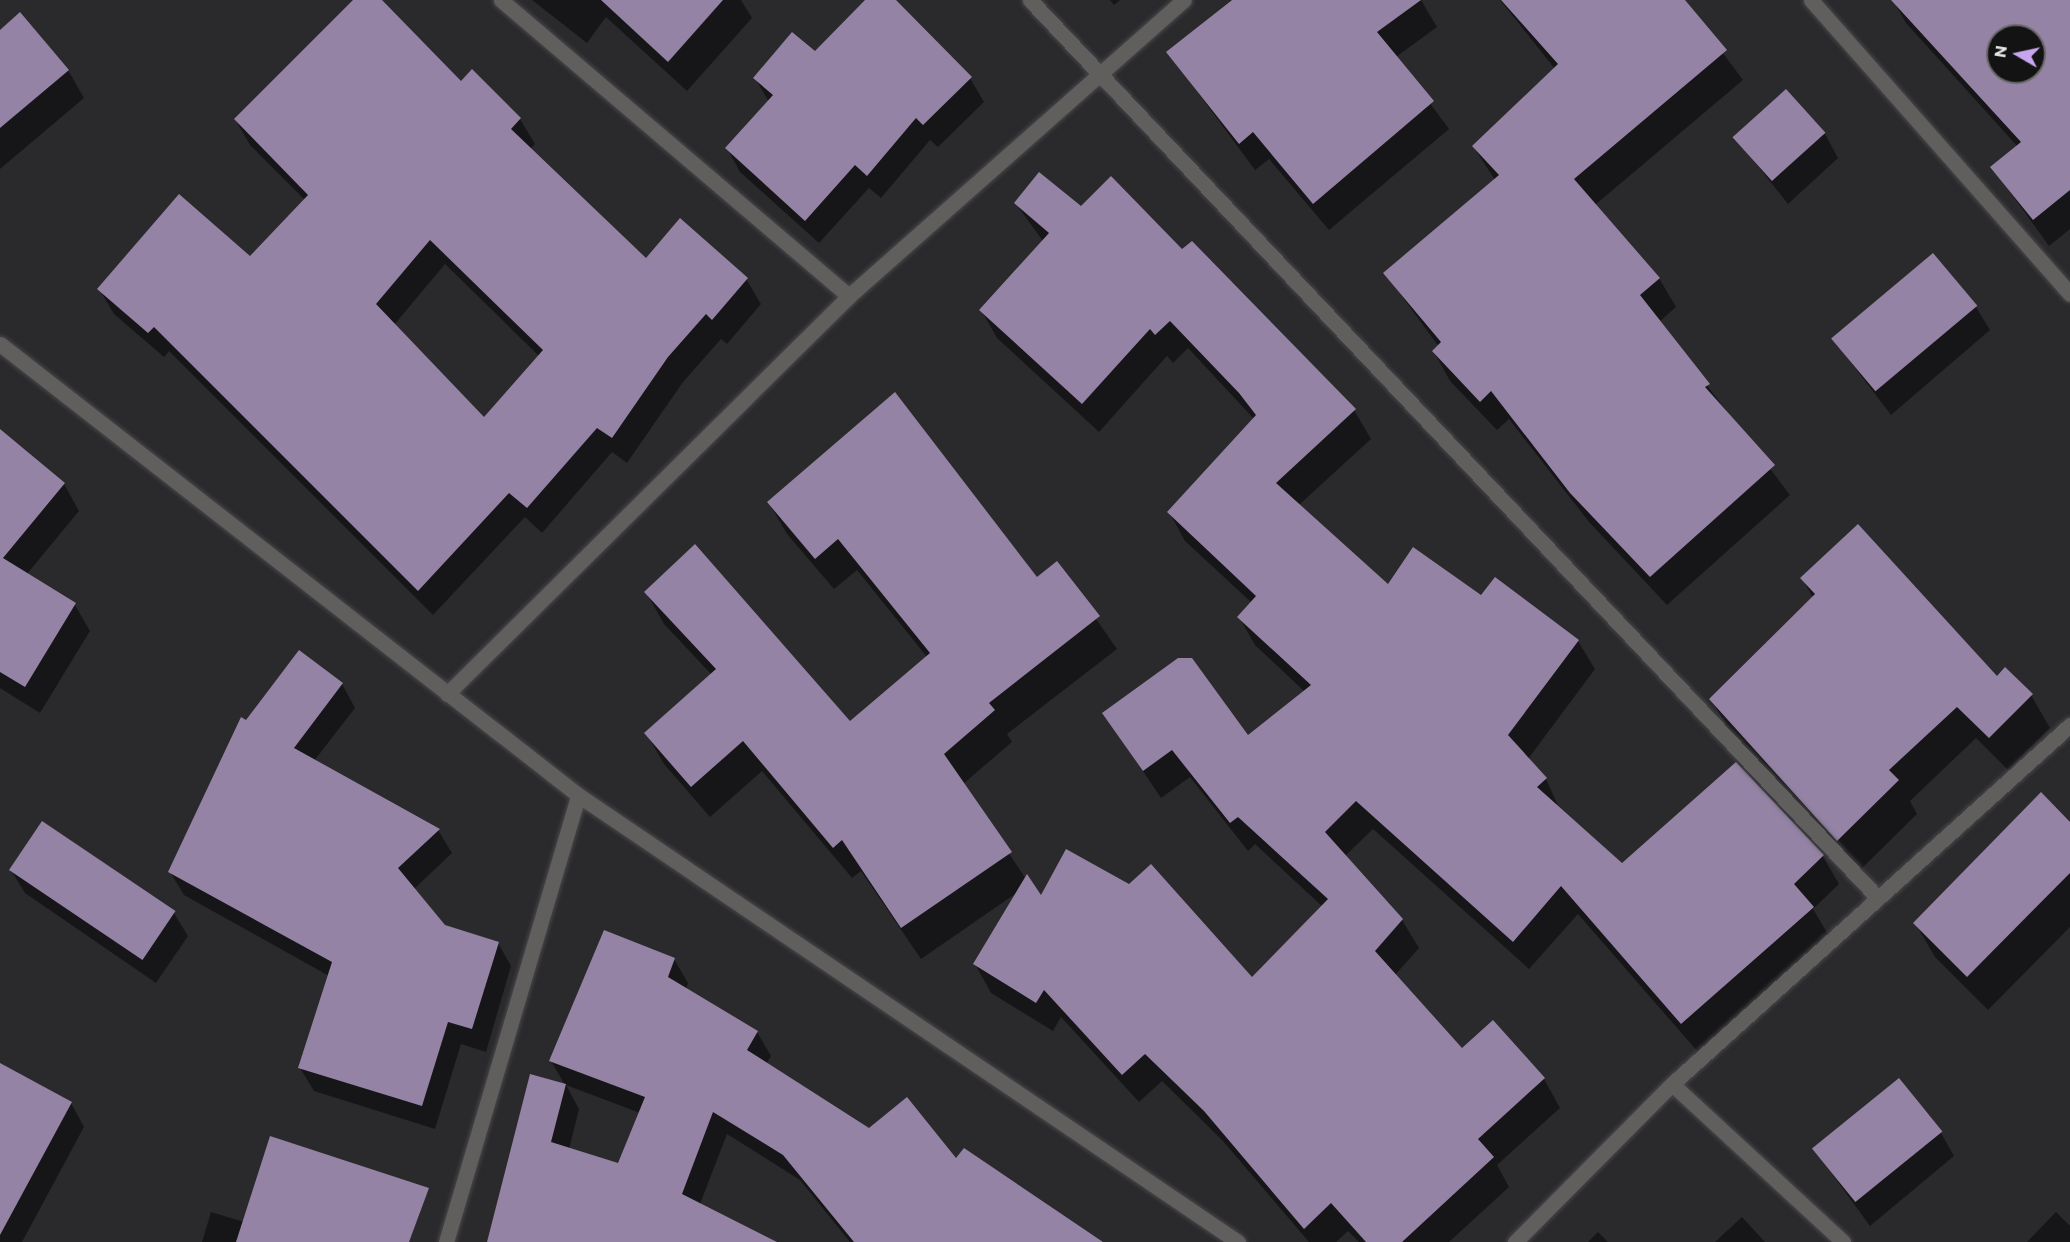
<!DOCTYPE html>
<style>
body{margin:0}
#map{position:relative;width:2070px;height:1242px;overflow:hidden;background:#2a2a2d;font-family:Commissioner,sans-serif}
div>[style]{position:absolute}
.shadow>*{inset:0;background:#0007}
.building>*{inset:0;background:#9583a5;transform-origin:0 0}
.roads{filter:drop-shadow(0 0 2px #48484b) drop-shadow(0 0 2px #48484b)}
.street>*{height:15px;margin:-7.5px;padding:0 7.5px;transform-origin:7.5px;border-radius:7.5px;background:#605f5e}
span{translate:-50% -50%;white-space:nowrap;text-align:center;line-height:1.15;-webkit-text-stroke:6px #131314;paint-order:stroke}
.north{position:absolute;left:1986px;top:24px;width:60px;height:60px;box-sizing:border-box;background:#131314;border:2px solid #686769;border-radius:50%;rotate:279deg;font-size:16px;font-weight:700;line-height:24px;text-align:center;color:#e7e6e8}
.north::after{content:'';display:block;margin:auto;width:21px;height:27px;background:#c8a6ef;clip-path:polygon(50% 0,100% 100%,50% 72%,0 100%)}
</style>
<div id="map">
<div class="shadow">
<i style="clip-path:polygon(evenodd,355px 0,380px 0,461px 83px,520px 119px,535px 144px,530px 149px,646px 260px,746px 279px,761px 304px,727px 344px,721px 339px,683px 382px,627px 463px,612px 452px,542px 533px,525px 517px,433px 615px,169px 351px,164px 357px,114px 314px,99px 289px,250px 258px,305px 200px,250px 145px,235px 119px,355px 0,445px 264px,539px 356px,484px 419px,394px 325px,445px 264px)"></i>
<i style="clip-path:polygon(532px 0,741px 0,752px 18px,687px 91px,606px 17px,587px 43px)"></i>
<i style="clip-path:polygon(867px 0,894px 0,970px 78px,984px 102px,938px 147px,930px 140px,881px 198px,869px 188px,819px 243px,740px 172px,727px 148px,769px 102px,755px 78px,815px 53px)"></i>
<i style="clip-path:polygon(1110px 0,1120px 0,1114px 5px)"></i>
<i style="clip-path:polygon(1231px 0,1421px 0,1437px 27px,1396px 57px,1449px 129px,1329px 230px,1269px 159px,1255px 170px,1168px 52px)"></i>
<i style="clip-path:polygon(1500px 0,1683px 0,1743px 80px,1595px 205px,1659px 278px,1676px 307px,1659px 322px,1790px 495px,1667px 605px,1589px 522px,1509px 419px,1497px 430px,1450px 381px,1434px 352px,1439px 347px,1385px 273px,1495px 180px,1473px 146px,1555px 69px)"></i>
<i style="clip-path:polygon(evenodd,1893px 0,2070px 0,2070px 229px,2049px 246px,1992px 167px,2018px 147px,1906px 23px,1893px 0,1998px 36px,2034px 36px,2034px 72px,1998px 72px,1998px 36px)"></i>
<i style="clip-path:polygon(0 32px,68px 70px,84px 98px,0 169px)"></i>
<i style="clip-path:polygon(1825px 134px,1838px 158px,1788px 204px,1735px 137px)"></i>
<i style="clip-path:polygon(1016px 204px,1081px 208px,1182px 251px,1354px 410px,1371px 439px,1299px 505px,1388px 586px,1482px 597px,1578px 641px,1595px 669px,1528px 759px,1546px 779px,1560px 810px,1622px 865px,1822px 855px,1839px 884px,1813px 909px,1829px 936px,1698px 1052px,1578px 914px,1529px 969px,1373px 829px,1345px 856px,1402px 920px,1419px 948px,1394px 976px,1462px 1050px,1493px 1022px,1544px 1079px,1560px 1108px,1497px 1165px,1509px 1187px,1449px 1242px,1359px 1242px,1348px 1231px,1336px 1242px,1309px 1242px,1222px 1140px,1162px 1081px,1139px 1102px,1061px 1017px,1053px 1031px,991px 993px,975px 964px,1018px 892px,921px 959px,861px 871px,852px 878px,762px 771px,710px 817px,664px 764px,646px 733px,712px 675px,664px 624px,646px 592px,850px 723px,927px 657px,857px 570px,834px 589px,787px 534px,769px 503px,1037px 579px,1057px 563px,1117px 649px,1007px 734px,1012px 742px,963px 784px,1026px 879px,1042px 898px,1252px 980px,1323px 907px,1255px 844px,1248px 851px,1190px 777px,1161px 798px,1104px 713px,1248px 737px,1305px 692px,1255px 645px,1239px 617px,1252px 603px,1185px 541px,1169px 512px,1254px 419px,1188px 348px,1173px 363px,1167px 356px,1099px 432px,997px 338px,981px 310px,1043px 241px)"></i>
<i style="clip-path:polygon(1976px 307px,1990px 330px,1891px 415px,1834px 340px)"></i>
<i style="clip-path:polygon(0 431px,64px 484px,79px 511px,27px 574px,75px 605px,90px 631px,40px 713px,0 688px)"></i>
<i style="clip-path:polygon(1802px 578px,2031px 695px,2050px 728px,2008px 770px,1976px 738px,1910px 801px,1917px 814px,1857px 873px,1730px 732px,1711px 699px,1813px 598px)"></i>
<i style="clip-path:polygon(342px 684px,355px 708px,314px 761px,438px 830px,452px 853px,414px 889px,444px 926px,498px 943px,511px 966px,486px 1052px,461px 1044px,435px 1129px,314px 1091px,300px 1068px,329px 976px,184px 895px,170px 872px,247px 721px)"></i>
<i style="clip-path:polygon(2070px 824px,2070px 927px,1988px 1010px,1935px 957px,1915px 923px)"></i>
<i style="clip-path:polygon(11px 870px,174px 913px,188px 936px,156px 983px,25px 893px)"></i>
<i style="clip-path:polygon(evenodd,674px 959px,688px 983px,686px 989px,757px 1032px,771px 1056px,766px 1064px,869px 1130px,956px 1160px,1096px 1242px,850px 1242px,800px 1180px,727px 1134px,700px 1204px,774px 1242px,488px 1242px,565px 1085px,551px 1061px,674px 959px,566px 1085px,640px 1113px,619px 1165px,569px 1149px,579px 1109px,566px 1085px)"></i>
<i style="clip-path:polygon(0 1065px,71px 1103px,84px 1127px,22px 1242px,0 1242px)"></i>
<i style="clip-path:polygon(1941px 1133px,1954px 1156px,1870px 1226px,1814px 1149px)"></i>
<i style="clip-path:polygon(211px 1212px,244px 1222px,390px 1242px,202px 1242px)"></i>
<i style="clip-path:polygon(2056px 1212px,2070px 1226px,2070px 1242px,2027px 1242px)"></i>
<i style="clip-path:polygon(1742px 1217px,1765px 1242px,1715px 1242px)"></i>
<i style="clip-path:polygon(1598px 1232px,1608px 1242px,1588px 1242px)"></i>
</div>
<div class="building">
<i style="clip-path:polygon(evenodd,353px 0,382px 0,461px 81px,472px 69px,521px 118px,511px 129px,646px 258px,680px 218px,748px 278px,712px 320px,706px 314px,668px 357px,612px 438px,597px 428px,527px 508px,509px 493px,418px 591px,154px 327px,148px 333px,97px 289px,179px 194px,250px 256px,308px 195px,234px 119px,353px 0,430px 240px,543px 350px,484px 417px,376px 304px,430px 240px)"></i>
<i style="clip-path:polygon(601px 0,723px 0,668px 62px)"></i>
<i style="clip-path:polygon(865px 0,896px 0,972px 77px,923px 125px,916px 118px,867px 176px,855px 165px,805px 221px,725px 148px,773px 95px,753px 78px,792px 32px,815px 51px)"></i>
<i style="clip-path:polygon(1232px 0,1421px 0,1377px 32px,1434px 101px,1313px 204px,1253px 132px,1239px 144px,1166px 52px)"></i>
<i style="clip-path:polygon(1501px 0,1685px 0,1727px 50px,1574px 179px,1660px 278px,1640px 295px,1710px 384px,1705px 387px,1775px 465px,1650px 577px,1570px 493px,1491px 391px,1480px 402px,1432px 351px,1441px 342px,1383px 273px,1499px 175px,1472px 146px,1558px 64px)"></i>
<i style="clip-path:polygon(evenodd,1891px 0,2070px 0,2070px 190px,2033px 220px,1990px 167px,2021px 142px,1891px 0,1998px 36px,2034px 36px,2034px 72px,1998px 72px,1998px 36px)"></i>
<i style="clip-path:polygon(20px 12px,69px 70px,0 128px,0 30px)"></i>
<i style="left:1786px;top:89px;width:59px;height:72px;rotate:48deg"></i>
<i style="clip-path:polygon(1039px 172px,1081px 206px,1111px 176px,1182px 249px,1192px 241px,1356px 409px,1276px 483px,1388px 584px,1413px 547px,1481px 595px,1495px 577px,1579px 640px,1508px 735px,1547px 778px,1537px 787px,1622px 863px,1736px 762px,1824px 855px,1794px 884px,1814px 907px,1681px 1024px,1561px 886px,1513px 942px,1356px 801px,1325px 832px,1403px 919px,1375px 951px,1462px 1048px,1493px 1020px,1545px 1078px,1478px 1139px,1494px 1157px,1402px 1242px,1366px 1242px,1331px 1203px,1304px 1229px,1204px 1111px,1145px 1054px,1122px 1075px,1044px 990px,1036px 1003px,973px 964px,1027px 874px,1041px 895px,1066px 849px,1129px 884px,1151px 864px,1252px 977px,1328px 899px,1238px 817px,1230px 823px,1172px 750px,1143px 771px,1102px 713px,1178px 658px,1192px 658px,1248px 735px,1311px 685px,1237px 617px,1256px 596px,1167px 512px,1256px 415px,1239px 393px,1170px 321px,1155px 335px,1150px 329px,1082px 404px,979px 310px,1049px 233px,1014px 203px)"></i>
<i style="left:1933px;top:253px;width:69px;height:133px;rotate:50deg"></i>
<i style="clip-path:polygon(895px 392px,1037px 577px,1057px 561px,1100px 616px,989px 703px,995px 710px,944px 754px,1012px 852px,901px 928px,842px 840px,833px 848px,743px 741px,691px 787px,644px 733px,716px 669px,644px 592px,695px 544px,850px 721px,930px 653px,838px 539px,815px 559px,767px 502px)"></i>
<i style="clip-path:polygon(0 429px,65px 483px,3px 558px,76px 603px,25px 687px,0 672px)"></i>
<i style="clip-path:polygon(1858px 524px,1997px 676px,2005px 667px,2033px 694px,1989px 738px,1957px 707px,1889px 770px,1899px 780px,1837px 841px,1709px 699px,1815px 594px,1800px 578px)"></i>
<i style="clip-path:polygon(299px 650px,343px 683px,294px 748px,440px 829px,398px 868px,445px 925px,499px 942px,472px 1029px,448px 1022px,422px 1106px,298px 1068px,332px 962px,168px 872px,241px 717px,246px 720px)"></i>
<i style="clip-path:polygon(2041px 792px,2070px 822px,2070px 873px,1967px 977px,1913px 923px)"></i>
<i style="left:42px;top:821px;width:161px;height:59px;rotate:34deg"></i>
<i style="clip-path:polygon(604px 930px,675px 958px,668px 977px,758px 1031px,747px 1050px,869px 1128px,907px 1097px,956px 1158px,964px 1148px,1103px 1242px,854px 1242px,783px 1155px,713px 1112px,682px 1194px,777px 1242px,487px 1242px,530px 1074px,566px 1084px,551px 1142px,618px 1163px,645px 1097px,549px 1061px)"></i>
<i style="clip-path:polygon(0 1063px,72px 1102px,0 1235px)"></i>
<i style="left:1899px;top:1078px;width:69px;height:112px;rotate:51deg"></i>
<i style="clip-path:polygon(270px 1136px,429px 1188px,409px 1242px,236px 1242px)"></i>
</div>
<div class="roads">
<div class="street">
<i style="left:501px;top:0;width:457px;rotate:40.4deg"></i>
<i style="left:1030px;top:0;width:1235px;rotate:46.64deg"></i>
<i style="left:1811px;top:0;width:392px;rotate:48.6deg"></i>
<i style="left:0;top:344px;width:733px;rotate:37.96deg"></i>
<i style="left:578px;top:795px;width:797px;rotate:34.11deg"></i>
<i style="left:447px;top:694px;width:566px;rotate:-44.71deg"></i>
<i style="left:849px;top:296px;width:447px;rotate:-41.5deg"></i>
<i style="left:1672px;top:1084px;width:233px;rotate:42.7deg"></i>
<i style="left:446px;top:1242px;width:466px;rotate:-73.5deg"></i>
<i style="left:1515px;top:1242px;width:223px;rotate:-45.2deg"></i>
<i style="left:1672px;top:1084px;width:536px;rotate:-42.05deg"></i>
</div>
</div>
<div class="north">N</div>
</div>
